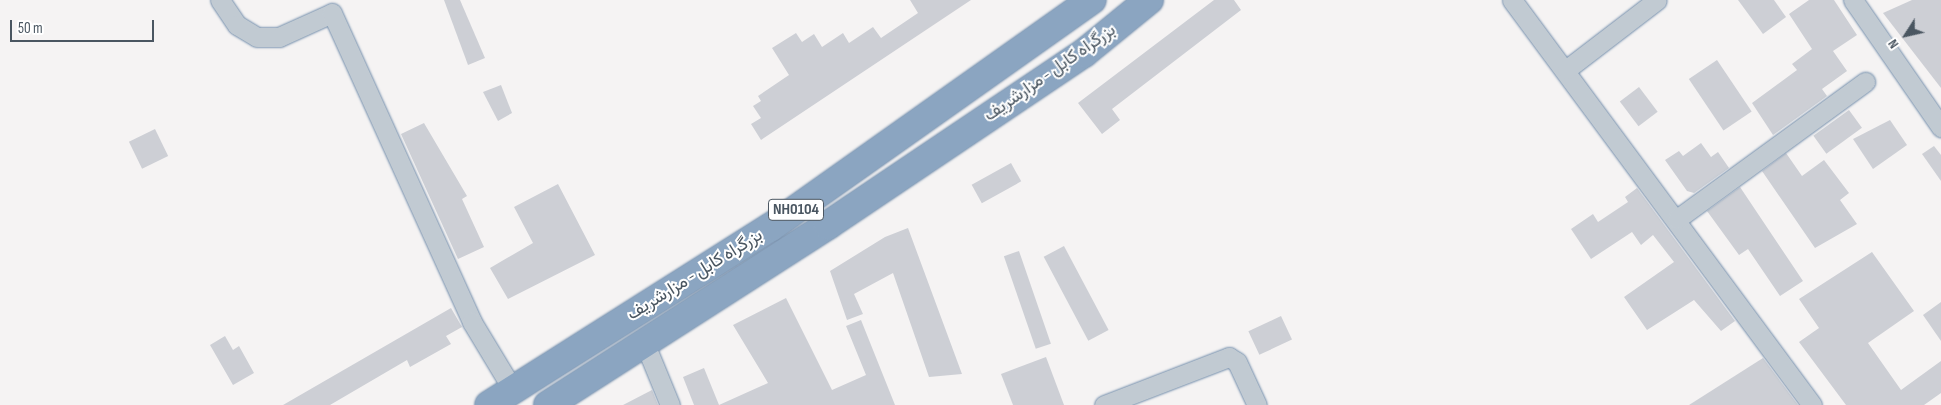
<!DOCTYPE html>
<meta charset="utf-8">
<style>
body{margin:0}
#map{position:relative;width:1941px;height:405px;overflow:hidden;background:#f5f3f3;font-family:"Sofia Sans Condensed",Vazirmatn,sans-serif}
div>[style]{position:absolute}
.building>*{inset:0;background:#cdcfd5;transform-origin:0 0}
.roads{filter:drop-shadow(0 0 1px #7690ad) drop-shadow(0 0 1px #7690ad)}
.minor>*{height:19px;margin:-9.5px;padding:0 9.5px;transform-origin:9.5px;border-radius:9.5px;background:#c1cad2}
.highway>*{height:28px;margin:-14px;padding:0 14px;transform-origin:14px;border-radius:14px;background:#8ba5c1}
span{translate:-50% -50%;white-space:nowrap;text-align:center;line-height:1.15;-webkit-text-stroke:4px #fff;paint-order:stroke}
.shield-label span{padding:1px 4px;background:#fff;border:1px solid;border-radius:4px;-webkit-text-stroke-width:0}
.shield-label{font-size:16px;color:#4a5661;font-weight:700}
.street-label{font-size:18px;color:#4a5661}
.north{position:absolute;left:1881px;top:10px;width:50px;height:50px;-webkit-text-stroke:4px #fff;paint-order:stroke;rotate:235deg;font-size:14px;font-weight:700;line-height:20px;text-align:center;color:#4a5661}
.north::after{content:'';display:block;margin:auto;width:18px;height:22px;background:#4a5661;clip-path:polygon(50% 0,100% 100%,50% 72%,0 100%)}
.scale{position:absolute;left:10px;top:20px;width:144px;height:22px;box-sizing:border-box;border:2px solid #4a5661;border-top:0;padding-left:6px;font-size:15px;line-height:18px;white-space:nowrap;color:#4a5661;-webkit-text-stroke:4px #fff;paint-order:stroke}
</style>
<div id="map">
<div class="building">
<i style="clip-path:polygon(444px 0,460px 0,485px 58px,468px 65px)"></i>
<i style="clip-path:polygon(910px 0,971px 0,761px 140px,751px 124px,761px 118px,753px 106px,761px 101px,758px 96px,789px 75px,772px 48px,796px 33px,802px 42px,814px 34px,822px 47px,843px 33px,849px 43px,873px 27px,881px 38px,918px 13px)"></i>
<i style="clip-path:polygon(1214px 0,1234px 0,1241px 10px,1112px 109px,1120px 120px,1102px 134px,1078px 103px)"></i>
<i style="clip-path:polygon(1738px 0,1774px 0,1786px 17px,1763px 34px)"></i>
<i style="clip-path:polygon(1809px 0,1834px 0,1857px 35px,1833px 51px,1847px 71px,1822px 89px,1827px 96px,1773px 135px,1752px 103px,1797px 70px,1792px 64px,1812px 49px,1789px 14px)"></i>
<i style="clip-path:polygon(1912px 0,1941px 0,1941px 88px,1883px 13px)"></i>
<i style="left:1717px;top:60px;width:62px;height:34px;rotate:56deg"></i>
<i style="clip-path:polygon(501px 85px,512px 113px,498px 121px,483px 92px)"></i>
<i style="left:1639px;top:87px;width:31px;height:24px;rotate:53deg"></i>
<i style="left:1849px;top:110px;width:22px;height:44px;rotate:54deg"></i>
<i style="clip-path:polygon(1890px 120px,1907px 145px,1873px 169px,1853px 139px)"></i>
<i style="clip-path:polygon(424px 123px,467px 196px,462px 199px,484px 247px,458px 259px,401px 134px)"></i>
<i style="left:155px;top:129px;width:30px;height:29px;rotate:64deg"></i>
<i style="clip-path:polygon(1701px 143px,1711px 157px,1718px 152px,1729px 168px,1694px 193px,1687px 191px,1665px 160px,1679px 151px,1683px 156px)"></i>
<i style="clip-path:polygon(1934px 146px,1941px 155px,1941px 181px,1922px 154px)"></i>
<i style="clip-path:polygon(1786px 153px,1802px 176px,1824px 160px,1849px 193px,1840px 200px,1857px 224px,1815px 248px,1762px 171px)"></i>
<i style="left:1011px;top:163px;width:21px;height:45px;rotate:61deg"></i>
<i style="clip-path:polygon(558px 184px,595px 255px,508px 299px,490px 268px,533px 243px,514px 207px)"></i>
<i style="clip-path:polygon(1740px 187px,1803px 281px,1780px 296px,1748px 249px,1739px 255px,1707px 211px)"></i>
<i style="clip-path:polygon(1637px 188px,1735px 321px,1721px 331px,1694px 300px,1647px 330px,1624px 297px,1674px 262px,1653px 235px,1641px 245px,1632px 232px,1591px 259px,1571px 229px,1593px 214px,1598px 222px,1628px 202px,1625px 197px)"></i>
<i style="clip-path:polygon(908px 228px,962px 374px,929px 377px,893px 273px,854px 294px,863px 314px,847px 320px,830px 271px,885px 237px)"></i>
<i style="left:1064px;top:246px;width:95px;height:23px;rotate:62deg"></i>
<i style="left:1019px;top:251px;width:98px;height:16px;rotate:71deg"></i>
<i style="clip-path:polygon(1872px 252px,1914px 311px,1868px 343px,1901px 390px,1941px 361px,1941px 393px,1924px 405px,1846px 405px,1799px 342px,1819px 328px,1799px 299px)"></i>
<i style="clip-path:polygon(786px 298px,832px 390px,866px 375px,846px 326px,861px 320px,895px 405px,719px 405px,768px 383px,733px 325px)"></i>
<i style="clip-path:polygon(1941px 302px,1941px 341px,1923px 315px)"></i>
<i style="clip-path:polygon(451px 308px,462px 327px,446px 336px,451px 344px,410px 367px,407px 360px,330px 405px,283px 405px)"></i>
<i style="left:1281px;top:316px;width:26px;height:36px;rotate:65deg"></i>
<i style="clip-path:polygon(225px 336px,233px 350px,239px 346px,254px 373px,233px 385px,210px 345px)"></i>
<i style="clip-path:polygon(1046px 357px,1064px 405px,1013px 405px,1001px 374px)"></i>
<i style="clip-path:polygon(1763px 358px,1798px 405px,1689px 405px)"></i>
<i style="clip-path:polygon(704px 368px,719px 405px,694px 405px,683px 377px)"></i>
<i style="clip-path:polygon(652px 390px,658px 405px,623px 405px)"></i>
</div>
<div class="roads">
<div class="minor">
<i style="left:220px;top:0;width:30px;rotate:56deg"></i>
<i style="left:237px;top:25px;width:23px;rotate:31deg"></i>
<i style="left:257px;top:37px;width:22px"></i>
<i style="left:279px;top:37px;width:58px;rotate:-24.4deg"></i>
<i style="left:332px;top:13px;width:339px;rotate:65.6deg"></i>
<i style="left:472px;top:322px;width:79px;rotate:58.9deg"></i>
<i style="left:1512px;top:0;width:504px;rotate:53.47deg"></i>
<i style="left:1853px;top:0;width:155px;rotate:55.3deg"></i>
<i style="left:1567px;top:69px;width:113px;rotate:-37.5deg"></i>
<i style="left:1677px;top:219px;width:233px;rotate:-36.1deg"></i>
<i style="left:645px;top:344px;width:66px;rotate:67.7deg"></i>
<i style="left:1104px;top:405px;width:134px;rotate:-21deg"></i>
<i style="left:1229px;top:357px;width:9px;rotate:32deg"></i>
<i style="left:1237px;top:362px;width:47px;rotate:65.1deg"></i>
</div>
<div class="highway">
<i style="left:489px;top:405px;width:333px;rotate:-32.3deg"></i>
<i style="left:771px;top:227px;width:393px;rotate:-35.3deg"></i>
<i style="left:548px;top:405px;width:333px;rotate:-32.7deg"></i>
<i style="left:828px;top:225px;width:308px;rotate:-33.9deg"></i>
<i style="left:1084px;top:53px;width:84px;rotate:-39.2deg"></i>
</div>
</div>
<div class="shield-label">
<span style="left:796px;top:210px">NH0104</span>
</div>
<div class="street-label">
<span style="left:1050px;top:73px;rotate:-35deg">بزرگراه کابل - مزارشریف</span>
<span style="left:695px;top:275px;rotate:-32deg">بزرگراه کابل - مزارشریف</span>
</div>
<div class="north">N</div>
<div class="scale">50 m</div>
</div>
